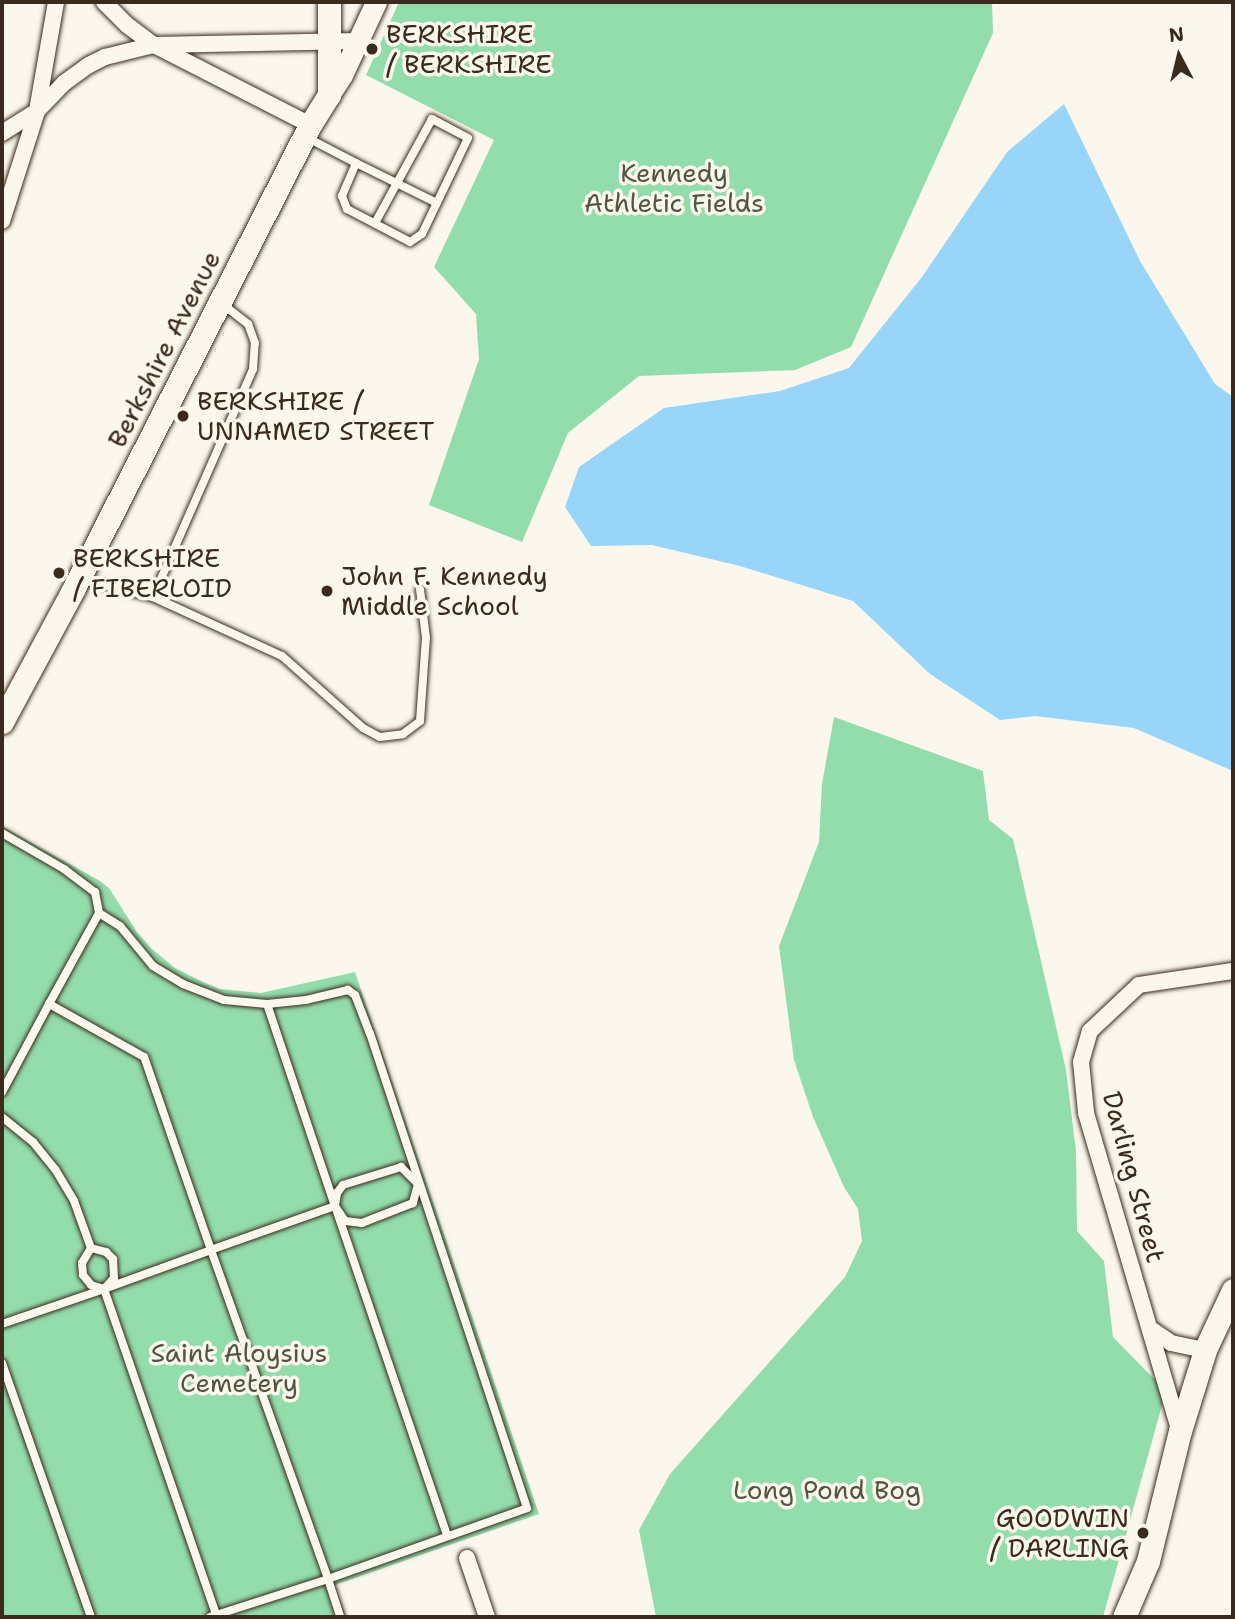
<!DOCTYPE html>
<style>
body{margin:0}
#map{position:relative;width:1235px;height:1619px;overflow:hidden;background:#fbf7ec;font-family:"Shantell Sans",sans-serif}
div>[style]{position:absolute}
.green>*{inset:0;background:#93dcac}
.water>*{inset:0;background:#98d5f9}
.roads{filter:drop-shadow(0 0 2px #3b2a1e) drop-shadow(0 0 2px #3b2a1e)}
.service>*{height:8px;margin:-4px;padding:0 4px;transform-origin:4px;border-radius:4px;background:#fbf7ec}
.minor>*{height:16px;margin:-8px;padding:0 8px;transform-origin:8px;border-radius:8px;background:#fbf7ec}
.tertiary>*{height:21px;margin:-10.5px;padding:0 10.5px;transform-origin:10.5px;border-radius:10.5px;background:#fbf7ec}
.secondary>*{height:23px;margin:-11.5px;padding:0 11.5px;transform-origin:11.5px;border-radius:11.5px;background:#fbf7ec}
.dots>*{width:19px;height:19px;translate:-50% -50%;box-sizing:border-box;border:4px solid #fbf7ec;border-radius:50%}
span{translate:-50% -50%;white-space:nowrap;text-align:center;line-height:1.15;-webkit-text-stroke:7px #fbf7ec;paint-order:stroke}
.poi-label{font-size:26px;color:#3b2a1e}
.left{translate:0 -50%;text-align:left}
.right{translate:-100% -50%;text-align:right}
.park-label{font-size:26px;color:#515642}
.street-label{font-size:26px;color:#3b2a1e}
.frame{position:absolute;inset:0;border:4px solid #3b2a1e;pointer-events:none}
.north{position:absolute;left:1144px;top:21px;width:70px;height:70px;-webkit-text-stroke:5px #fbf7ec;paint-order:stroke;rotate:353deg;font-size:19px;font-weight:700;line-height:28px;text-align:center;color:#3b2a1e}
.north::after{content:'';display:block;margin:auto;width:24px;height:32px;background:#3b2a1e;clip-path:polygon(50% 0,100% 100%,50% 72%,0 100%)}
</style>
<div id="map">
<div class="green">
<i style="clip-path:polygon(399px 2px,992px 2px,993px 33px,851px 347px,795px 370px,639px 376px,568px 433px,522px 542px,429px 505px,479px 359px,476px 314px,434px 267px,494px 140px,366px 75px)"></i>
<i style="clip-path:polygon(834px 717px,983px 771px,989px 820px,1013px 839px,1066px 1070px,1076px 1151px,1077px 1231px,1104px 1261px,1113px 1337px,1166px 1391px,1103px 1617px,656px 1617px,639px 1530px,670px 1474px,845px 1277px,862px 1241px,858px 1209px,844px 1187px,813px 1117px,794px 1060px,779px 946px,819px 842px,822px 784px)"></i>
<i style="clip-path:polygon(2px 826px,100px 881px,109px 888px,137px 932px,152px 949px,175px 968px,203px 982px,220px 989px,261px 993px,355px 972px,539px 1514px,335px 1585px,346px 1617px,2px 1617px)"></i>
</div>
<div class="water">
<i style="clip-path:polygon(1064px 104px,1140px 261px,1215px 384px,1233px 397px,1233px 771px,1134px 728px,1035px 716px,1000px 720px,930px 674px,853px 601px,740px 566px,652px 545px,591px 546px,565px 507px,579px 467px,664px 408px,780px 391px,849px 368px,922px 277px,1007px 152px)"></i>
</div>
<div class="roads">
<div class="service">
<i style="left:306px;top:137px;width:56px;rotate:27.5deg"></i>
<i style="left:356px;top:163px;width:36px;rotate:113deg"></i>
<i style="left:342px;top:196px;width:14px;rotate:69deg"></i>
<i style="left:347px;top:209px;width:71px;rotate:27.6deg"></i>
<i style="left:410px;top:242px;width:14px;rotate:-34deg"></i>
<i style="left:422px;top:234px;width:106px;rotate:-64.4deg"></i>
<i style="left:468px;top:138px;width:41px;rotate:-152.2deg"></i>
<i style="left:432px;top:119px;width:119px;rotate:118.7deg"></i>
<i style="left:356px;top:163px;width:90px;rotate:26.3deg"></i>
<i style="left:79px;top:579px;width:76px;rotate:13.7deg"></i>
<i style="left:153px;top:597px;width:142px;rotate:24.6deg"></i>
<i style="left:282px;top:656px;width:108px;rotate:41.6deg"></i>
<i style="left:363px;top:728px;width:19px;rotate:28deg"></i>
<i style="left:380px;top:737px;width:23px;rotate:-7deg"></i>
<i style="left:403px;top:734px;width:21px;rotate:-37deg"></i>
<i style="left:420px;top:721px;width:83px;rotate:-85.9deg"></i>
<i style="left:426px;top:638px;width:49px;rotate:-97deg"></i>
<i style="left:153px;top:597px;width:249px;rotate:-66.3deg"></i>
<i style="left:253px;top:369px;width:26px;rotate:-86deg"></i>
<i style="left:255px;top:343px;width:20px;rotate:-110deg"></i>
<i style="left:248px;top:324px;width:34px;rotate:-142deg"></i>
<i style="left:2px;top:833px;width:72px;rotate:30.1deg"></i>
<i style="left:64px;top:869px;width:39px;rotate:37deg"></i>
<i style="left:95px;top:892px;width:21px;rotate:79deg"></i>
<i style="left:2px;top:1092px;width:100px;rotate:-61.9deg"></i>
<i style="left:2px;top:1117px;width:40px;rotate:39deg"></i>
<i style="left:33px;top:1142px;width:35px;rotate:51deg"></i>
<i style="left:55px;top:1169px;width:37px;rotate:59deg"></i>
<i style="left:74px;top:1201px;width:50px;rotate:70.1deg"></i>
<i style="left:91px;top:1248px;width:16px;rotate:15deg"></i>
<i style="left:106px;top:1252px;width:10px;rotate:45deg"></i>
<i style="left:113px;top:1259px;width:19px;rotate:87deg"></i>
<i style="left:114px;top:1278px;width:15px;rotate:132deg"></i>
<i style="left:104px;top:1289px;width:114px;rotate:-20deg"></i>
<i style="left:211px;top:1250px;width:204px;rotate:-109.1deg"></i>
<i style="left:144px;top:1057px;width:109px;rotate:-150.8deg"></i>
<i style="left:49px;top:1004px;width:104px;rotate:-61.2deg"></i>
<i style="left:99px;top:913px;width:25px;rotate:32deg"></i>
<i style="left:120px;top:926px;width:52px;rotate:50.5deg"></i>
<i style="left:153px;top:966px;width:35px;rotate:31deg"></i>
<i style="left:183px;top:984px;width:44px;rotate:21.3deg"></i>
<i style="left:224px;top:1000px;width:43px;rotate:5.3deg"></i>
<i style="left:401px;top:1167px;width:24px;rotate:45deg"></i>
<i style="left:418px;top:1184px;width:20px;rotate:105deg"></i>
<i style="left:413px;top:1203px;width:55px;rotate:158.6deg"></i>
<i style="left:362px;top:1223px;width:17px;rotate:-173deg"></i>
<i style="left:345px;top:1221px;width:18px;rotate:-124deg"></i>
<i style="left:335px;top:1206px;width:13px;rotate:-81deg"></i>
<i style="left:337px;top:1193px;width:10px;rotate:-53deg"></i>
<i style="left:343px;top:1185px;width:61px;rotate:-17.2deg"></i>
<i style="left:335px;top:1206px;width:348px;rotate:71.2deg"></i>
<i style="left:91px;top:1248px;width:17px;rotate:121deg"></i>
<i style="left:82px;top:1263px;width:12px;rotate:85deg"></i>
<i style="left:83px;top:1275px;width:13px;rotate:51deg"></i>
<i style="left:91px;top:1285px;width:14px;rotate:17deg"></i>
<i style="left:104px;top:1289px;width:345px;rotate:71deg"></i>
<i style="left:216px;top:1615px;width:6px;rotate:162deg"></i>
<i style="left:2px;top:1324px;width:108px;rotate:-18.9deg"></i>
<i style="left:2px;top:1363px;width:269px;rotate:70.7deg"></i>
<i style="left:217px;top:1617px;width:2px;rotate:-117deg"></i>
<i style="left:216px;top:1615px;width:118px;rotate:-17.8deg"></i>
<i style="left:328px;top:1579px;width:211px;rotate:-19.6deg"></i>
<i style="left:527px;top:1508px;width:499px;rotate:-108.3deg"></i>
<i style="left:370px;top:1034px;width:42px;rotate:-111deg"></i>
<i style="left:355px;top:995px;width:9px;rotate:-144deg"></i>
<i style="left:348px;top:990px;width:43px;rotate:166.6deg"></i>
<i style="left:306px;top:1000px;width:39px;rotate:174deg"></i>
<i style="left:267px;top:1004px;width:213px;rotate:71.4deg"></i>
<i style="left:335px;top:1206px;width:132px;rotate:160.5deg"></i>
<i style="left:211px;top:1250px;width:349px;rotate:70.4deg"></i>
<i style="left:328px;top:1579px;width:40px;rotate:72deg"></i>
</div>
<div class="minor">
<i style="left:104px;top:2px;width:33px;rotate:45deg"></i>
<i style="left:127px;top:25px;width:34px;rotate:37deg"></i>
<i style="left:154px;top:45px;width:204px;rotate:-1.1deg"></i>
<i style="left:2px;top:133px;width:41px;rotate:-32.2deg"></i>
<i style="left:37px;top:111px;width:39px;rotate:-46deg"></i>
<i style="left:64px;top:83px;width:31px;rotate:-36deg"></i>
<i style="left:89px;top:65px;width:18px;rotate:-27deg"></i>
<i style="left:105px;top:57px;width:50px;rotate:-13.8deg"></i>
<i style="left:154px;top:45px;width:175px;rotate:27.1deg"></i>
<i style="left:2px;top:221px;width:115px;rotate:-72.3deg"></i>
<i style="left:37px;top:111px;width:111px;rotate:-80.1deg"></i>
<i style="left:1152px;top:1330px;width:23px;rotate:34deg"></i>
<i style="left:1171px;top:1343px;width:35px;rotate:12deg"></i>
<i style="left:1179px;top:1429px;width:330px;rotate:-106.4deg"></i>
<i style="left:1086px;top:1112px;width:50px;rotate:-95.7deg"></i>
<i style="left:1081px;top:1062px;width:32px;rotate:-74deg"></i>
<i style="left:1090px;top:1031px;width:67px;rotate:-43.2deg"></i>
<i style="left:1139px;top:985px;width:95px;rotate:-8.5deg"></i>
<i style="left:467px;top:1558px;width:62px;rotate:71.3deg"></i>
</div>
<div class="tertiary">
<i style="left:329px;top:95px;width:24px;rotate:-57deg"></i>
<i style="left:342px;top:75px;width:81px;rotate:-65deg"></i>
</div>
<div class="secondary">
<i style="left:2px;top:722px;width:150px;rotate:-61.7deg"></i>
<i style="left:73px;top:590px;width:522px;rotate:-62.99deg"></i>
<i style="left:310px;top:125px;width:36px;rotate:-58deg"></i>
<i style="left:329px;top:95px;width:93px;rotate:-90deg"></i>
<i style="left:1124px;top:1617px;width:61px;rotate:-66.8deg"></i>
<i style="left:1148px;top:1561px;width:134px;rotate:-76.2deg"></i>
<i style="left:1180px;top:1431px;width:85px;rotate:-72.8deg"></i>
<i style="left:1205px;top:1350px;width:66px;rotate:-65deg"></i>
</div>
</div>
<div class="dots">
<i style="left:372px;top:49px;background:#3b2a1e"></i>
<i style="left:183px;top:416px;background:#3b2a1e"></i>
<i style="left:59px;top:573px;background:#3b2a1e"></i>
<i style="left:327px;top:591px;background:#3b2a1e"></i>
<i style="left:1143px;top:1533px;background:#3b2a1e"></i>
</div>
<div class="poi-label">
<span class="left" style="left:386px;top:49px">BERKSHIRE<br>/ BERKSHIRE</span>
<span class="left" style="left:197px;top:416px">BERKSHIRE /<br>UNNAMED STREET</span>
<span class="left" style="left:73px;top:573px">BERKSHIRE<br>/ FIBERLOID</span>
<span class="left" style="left:341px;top:591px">John F. Kennedy<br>Middle School</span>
<span class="right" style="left:1129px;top:1533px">GOODWIN<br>/ DARLING</span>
</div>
<div class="park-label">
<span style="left:674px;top:188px">Kennedy<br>Athletic Fields</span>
<span style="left:239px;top:1368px">Saint Aloysius<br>Cemetery</span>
<span style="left:827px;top:1490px">Long Pond Bog</span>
</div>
<div class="street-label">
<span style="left:164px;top:349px;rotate:-63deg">Berkshire Avenue</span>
<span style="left:1134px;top:1177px;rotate:75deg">Darling Street</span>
</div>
<div class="frame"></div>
<div class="north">N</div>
</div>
